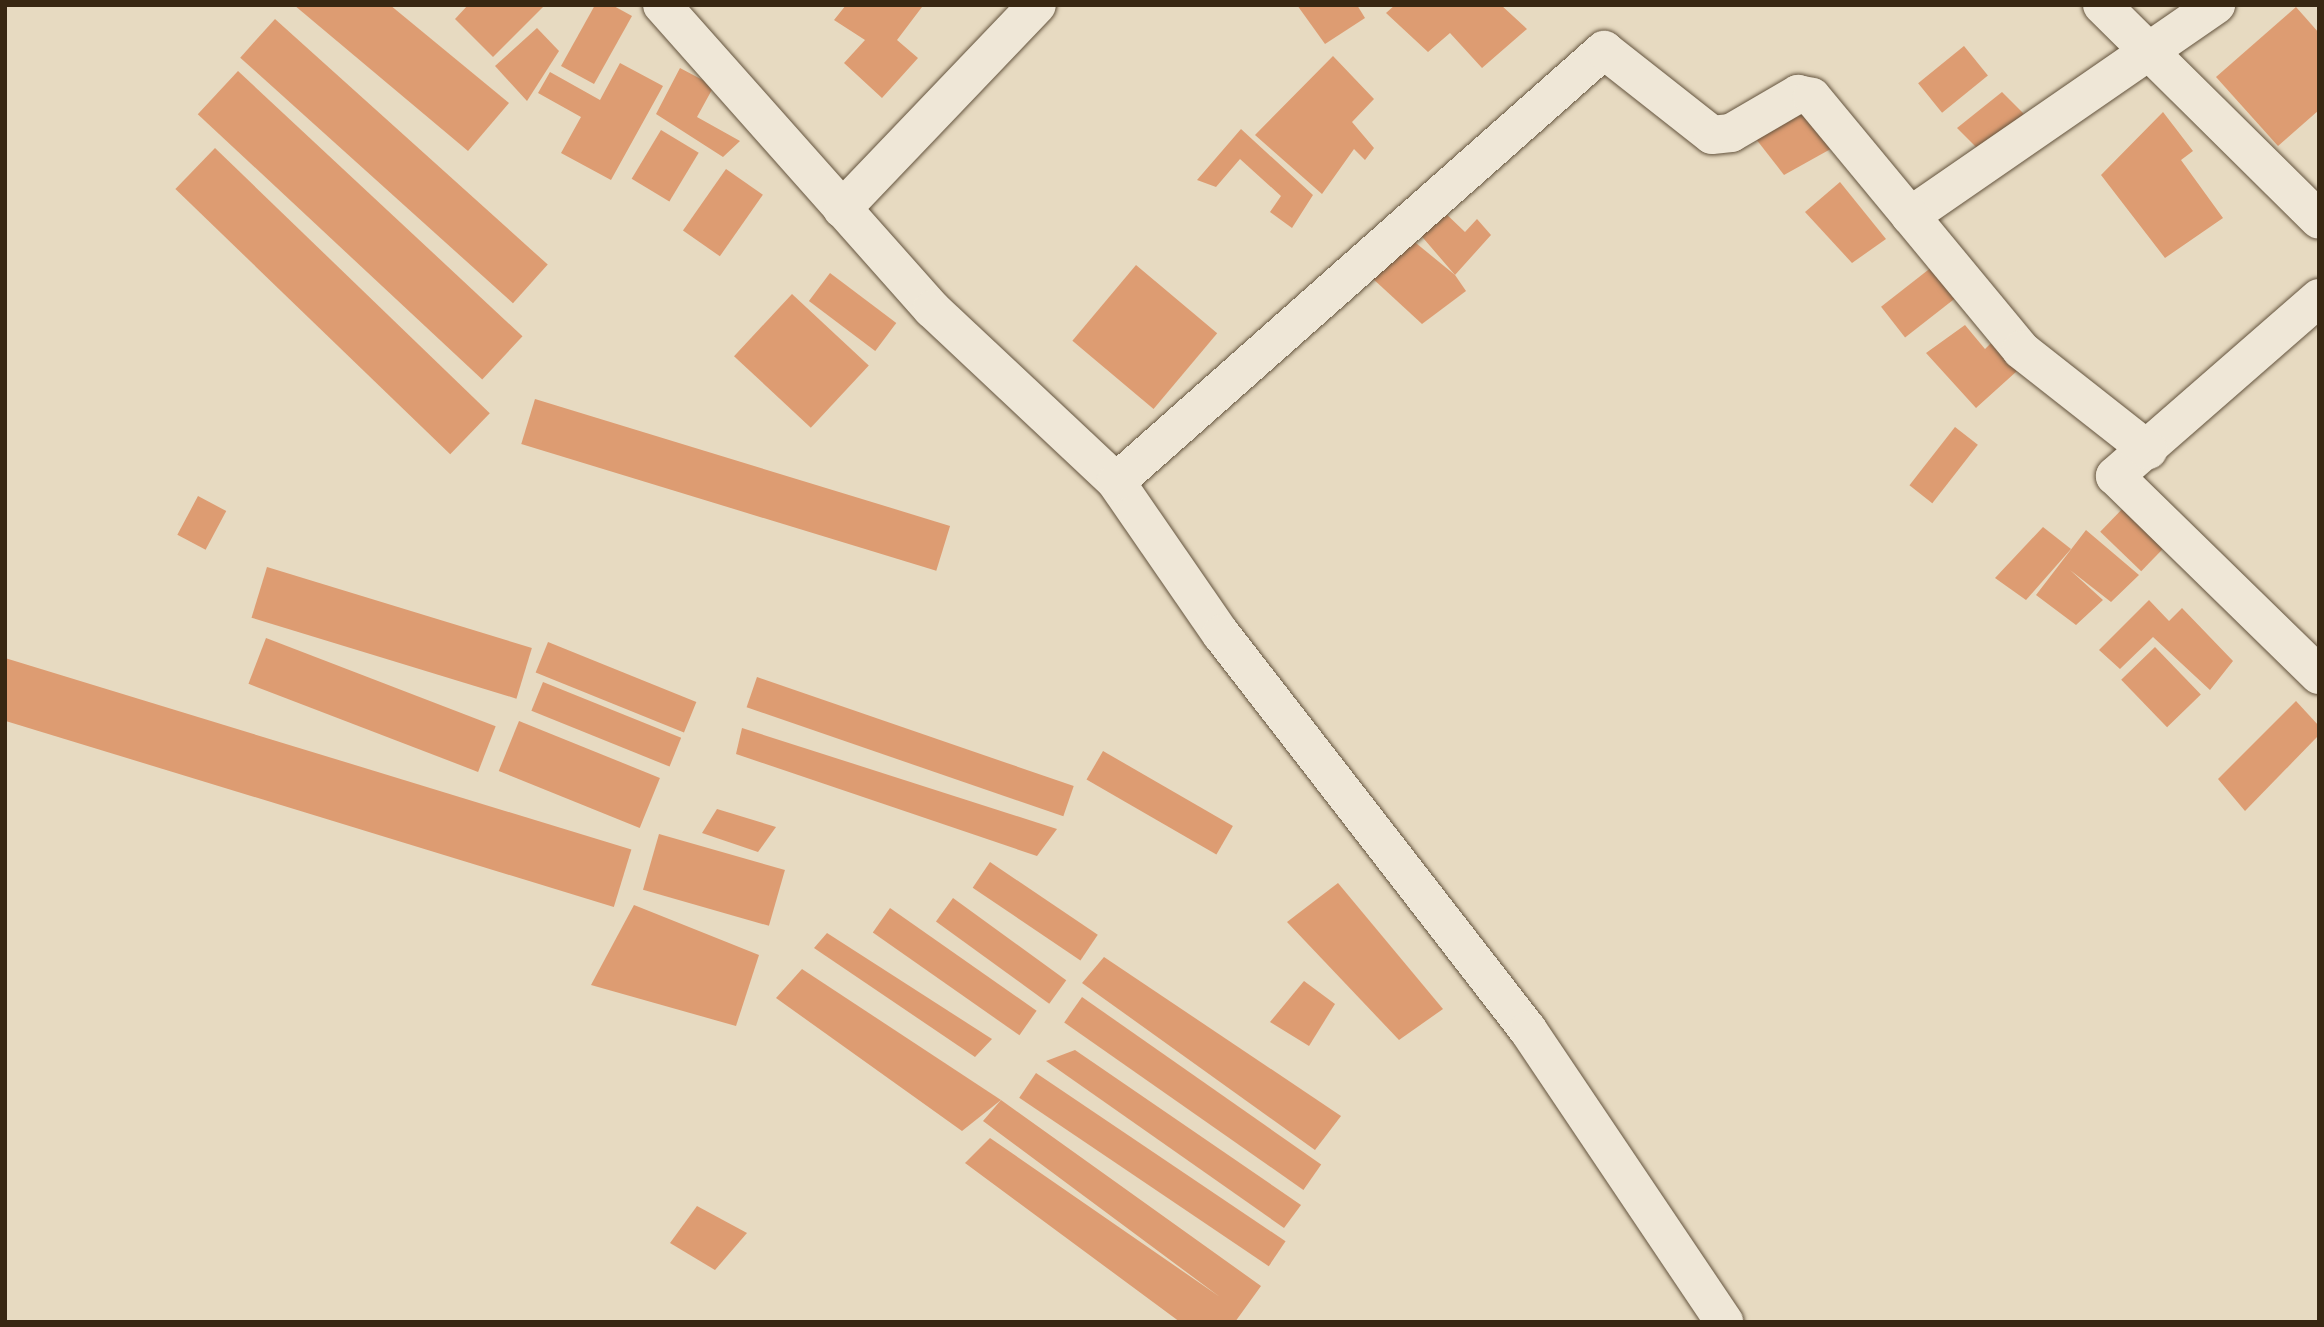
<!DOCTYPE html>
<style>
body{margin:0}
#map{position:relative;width:2324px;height:1327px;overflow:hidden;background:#e7dac1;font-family:"IM FELL French Canon",serif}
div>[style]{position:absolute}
.building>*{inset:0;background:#dd9c72;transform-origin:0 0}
.roads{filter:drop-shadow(0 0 2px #64543e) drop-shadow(0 0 2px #64543e)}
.minor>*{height:38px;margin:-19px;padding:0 19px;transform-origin:19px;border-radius:19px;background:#efe7d7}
span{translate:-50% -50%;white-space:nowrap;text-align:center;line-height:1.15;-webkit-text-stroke:7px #efe7d7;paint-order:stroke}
.frame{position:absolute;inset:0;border:7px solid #382712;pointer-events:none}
</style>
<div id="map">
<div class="building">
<i style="clip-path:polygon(294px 5px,390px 5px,509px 103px,468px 151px)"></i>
<i style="clip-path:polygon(468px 5px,545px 5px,493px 57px,455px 19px)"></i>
<i style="clip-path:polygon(595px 5px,612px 5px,632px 16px,594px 84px,561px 66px)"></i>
<i style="clip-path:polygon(846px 5px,922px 7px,897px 40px,918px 58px,882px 98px,844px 63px,865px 40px,834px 20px)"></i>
<i style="clip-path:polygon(1297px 5px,1357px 5px,1365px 18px,1325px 44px)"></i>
<i style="clip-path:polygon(1395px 5px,1501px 5px,1527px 29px,1482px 68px,1450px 33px,1428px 52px,1386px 13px)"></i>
<i style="clip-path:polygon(2296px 7px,2319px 33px,2319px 110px,2278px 146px,2216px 77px)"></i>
<i style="left:275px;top:19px;width:367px;height:52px;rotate:42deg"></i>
<i style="clip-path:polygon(537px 28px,559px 51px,527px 101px,495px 66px)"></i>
<i style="left:1964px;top:46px;width:38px;height:59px;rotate:51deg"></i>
<i style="clip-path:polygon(1333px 56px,1374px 99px,1352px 122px,1374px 148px,1365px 160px,1354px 149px,1322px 194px,1255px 135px)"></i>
<i style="clip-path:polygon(620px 63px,663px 86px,611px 180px,561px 153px,581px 117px,538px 93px,550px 72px,600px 100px)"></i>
<i style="clip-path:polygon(680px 68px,714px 86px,697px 117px,740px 141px,723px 157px,656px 114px)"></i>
<i style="left:238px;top:71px;width:389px;height:59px;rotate:43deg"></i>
<i style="clip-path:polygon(2002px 92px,2029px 119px,1983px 154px,1957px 128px)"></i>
<i style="clip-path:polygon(1805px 103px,1845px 141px,1784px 175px,1756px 139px)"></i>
<i style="clip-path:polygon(2163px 112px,2193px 151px,2181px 160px,2223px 218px,2165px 258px,2101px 175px)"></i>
<i style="clip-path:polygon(1241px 129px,1313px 195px,1292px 228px,1270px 212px,1281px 196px,1240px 159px,1216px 187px,1197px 180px)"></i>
<i style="left:661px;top:130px;width:44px;height:57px;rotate:31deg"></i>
<i style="left:215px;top:148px;width:382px;height:57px;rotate:44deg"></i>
<i style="left:726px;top:169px;width:45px;height:75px;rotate:35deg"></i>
<i style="clip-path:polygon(1840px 182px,1886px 239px,1852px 263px,1805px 212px)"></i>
<i style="clip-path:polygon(1441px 209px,1465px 232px,1477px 219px,1491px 235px,1455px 275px,1418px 232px)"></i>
<i style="clip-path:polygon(1411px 239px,1455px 275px,1466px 291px,1422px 324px,1371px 277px)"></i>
<i style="left:1937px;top:263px;width:39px;height:71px;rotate:52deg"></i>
<i style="left:1136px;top:265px;width:106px;height:99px;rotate:40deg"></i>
<i style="left:830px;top:273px;width:83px;height:35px;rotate:37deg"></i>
<i style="left:792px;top:294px;width:105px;height:85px;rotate:43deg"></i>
<i style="clip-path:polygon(1965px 325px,1985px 349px,1999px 335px,2027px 362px,1976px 408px,1926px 353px)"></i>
<i style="left:535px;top:399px;width:434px;height:47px;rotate:17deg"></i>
<i style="left:1955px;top:427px;width:29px;height:74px;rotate:38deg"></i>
<i style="left:198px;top:496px;width:32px;height:44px;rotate:28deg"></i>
<i style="left:2128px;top:503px;width:57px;height:40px;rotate:44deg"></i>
<i style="clip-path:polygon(2043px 527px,2071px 549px,2026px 600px,1995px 578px)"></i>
<i style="clip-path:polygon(2086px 530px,2139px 575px,2111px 602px,2070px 570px,2103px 600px,2076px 625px,2036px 595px)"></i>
<i style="left:267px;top:567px;width:277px;height:53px;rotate:17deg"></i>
<i style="clip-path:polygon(2149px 600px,2169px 621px,2182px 608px,2233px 661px,2210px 690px,2153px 637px,2120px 669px,2099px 650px)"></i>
<i style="left:266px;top:638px;width:246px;height:49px;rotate:21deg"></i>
<i style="left:548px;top:642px;width:160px;height:33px;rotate:22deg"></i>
<i style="left:2155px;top:647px;width:66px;height:47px;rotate:46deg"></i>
<i style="left:5px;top:658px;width:655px;height:60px;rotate:17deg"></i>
<i style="left:757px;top:677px;width:335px;height:32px;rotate:19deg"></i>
<i style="left:543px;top:682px;width:149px;height:31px;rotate:22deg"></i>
<i style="clip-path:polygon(2296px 701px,2319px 726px,2319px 735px,2245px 811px,2218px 779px)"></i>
<i style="left:519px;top:721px;width:152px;height:54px;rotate:22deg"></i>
<i style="clip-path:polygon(742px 728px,1057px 829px,1037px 856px,736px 754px)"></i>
<i style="left:1103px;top:751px;width:150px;height:33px;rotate:30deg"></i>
<i style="clip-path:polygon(717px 809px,776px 827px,758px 852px,702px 833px)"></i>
<i style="left:659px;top:834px;width:131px;height:58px;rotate:16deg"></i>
<i style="left:990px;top:862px;width:130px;height:31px;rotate:34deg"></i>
<i style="clip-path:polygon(1338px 883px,1443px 1009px,1399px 1040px,1287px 922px)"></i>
<i style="left:953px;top:898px;width:140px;height:29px;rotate:36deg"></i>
<i style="clip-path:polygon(634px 905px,759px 955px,736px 1026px,591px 985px)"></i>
<i style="left:890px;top:908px;width:179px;height:30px;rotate:35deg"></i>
<i style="clip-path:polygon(827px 933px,992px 1039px,975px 1057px,814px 948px)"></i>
<i style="clip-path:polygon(1104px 957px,1341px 1116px,1315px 1150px,1082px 983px)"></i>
<i style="clip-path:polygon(802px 969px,1001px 1100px,962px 1131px,776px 998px)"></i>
<i style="clip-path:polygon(1304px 981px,1335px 1004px,1309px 1046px,1270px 1022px)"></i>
<i style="left:1082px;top:997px;width:292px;height:31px;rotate:35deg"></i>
<i style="clip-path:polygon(1075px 1050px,1301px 1205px,1284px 1228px,1046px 1061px)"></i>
<i style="left:1036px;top:1073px;width:301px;height:30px;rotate:34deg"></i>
<i style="clip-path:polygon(1001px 1100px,1261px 1286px,1235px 1322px,1180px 1322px,965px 1163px,990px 1138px,1220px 1297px,983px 1121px)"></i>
<i style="clip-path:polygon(697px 1206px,747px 1233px,715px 1270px,670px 1243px)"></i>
</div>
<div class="roads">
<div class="minor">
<i style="left:662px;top:5px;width:407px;rotate:48.4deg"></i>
<i style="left:932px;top:309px;width:253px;rotate:43.2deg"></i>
<i style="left:1116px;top:482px;width:185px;rotate:55.4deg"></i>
<i style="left:1221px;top:634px;width:501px;rotate:52.22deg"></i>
<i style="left:1528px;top:1030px;width:352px;rotate:56.1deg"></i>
<i style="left:2102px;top:5px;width:305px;rotate:44.7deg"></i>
<i style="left:842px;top:209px;width:282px;rotate:-46.3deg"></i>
<i style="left:1910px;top:216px;width:372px;rotate:-34.6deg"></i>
<i style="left:2319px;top:298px;width:271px;rotate:138.9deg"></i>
<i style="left:2115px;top:476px;width:285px;rotate:44.3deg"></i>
<i style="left:1116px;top:482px;width:652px;rotate:-41.52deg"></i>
<i style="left:1604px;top:50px;width:137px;rotate:38.2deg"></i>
<i style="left:1712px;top:135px;width:19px;rotate:-6deg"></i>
<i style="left:1731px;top:133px;width:78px;rotate:-30.2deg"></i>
<i style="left:1798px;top:94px;width:14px;rotate:12deg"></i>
<i style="left:1812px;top:97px;width:328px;rotate:50.4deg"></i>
<i style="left:2021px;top:350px;width:162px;rotate:38.2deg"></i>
</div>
</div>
<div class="frame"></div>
</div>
